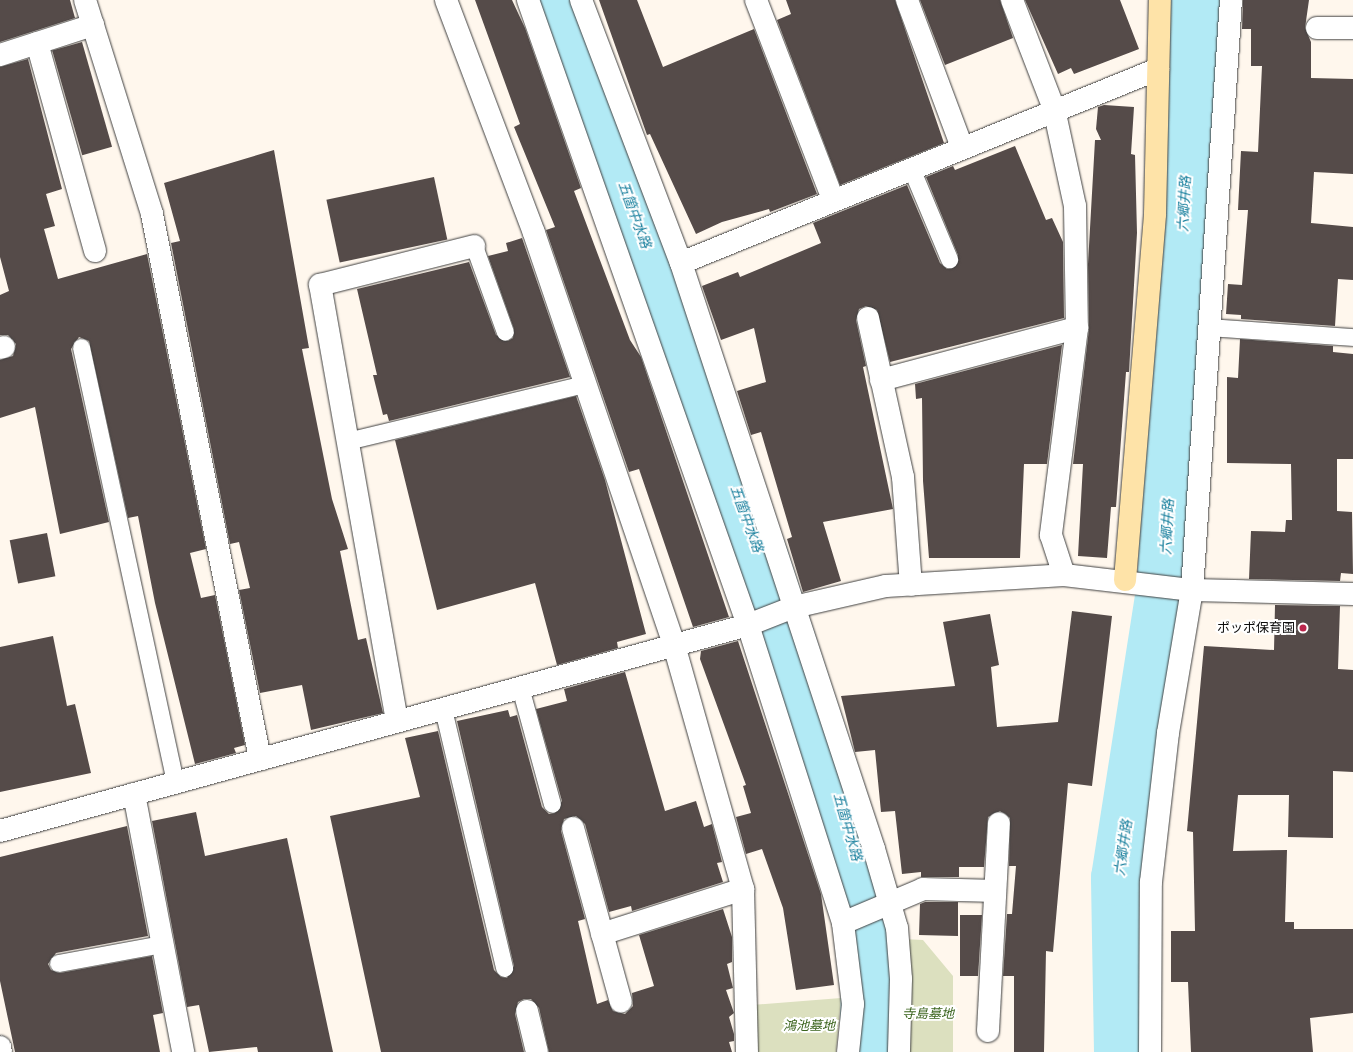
<!DOCTYPE html>
<meta charset="utf-8">
<style>
body{margin:0}
#map{position:relative;width:1353px;height:1052px;overflow:hidden;background:#fff7ed;font-family:Bitter,"Noto Sans JP",serif}
div>[style]{position:absolute}
.cemetery>*{inset:0;background:#dce0bf}
.river>*{height:56px;margin:-28px;padding:0 28px;transform-origin:28px;border-radius:28px;background:#b2eaf5}
.building>*{inset:0;background:#554b49;transform-origin:0 0}
.roads{filter:drop-shadow(0 0 1px #404040) drop-shadow(0 0 1px #404040)}
.lane>*{height:17px;margin:-8.5px;padding:0 8.5px;transform-origin:8.5px;border-radius:8.5px;background:#fff}
.street>*{height:22px;margin:-11px;padding:0 11px;transform-origin:11px;border-radius:11px;background:#fff}
.secondary>*{height:22px;margin:-11px;padding:0 11px;transform-origin:11px;border-radius:11px;background:#fee3a8}
.dots>*{width:11px;height:11px;translate:-50% -50%;box-sizing:border-box;border:2px solid #fff;border-radius:50%}
span{translate:-50% -50%;white-space:nowrap;text-align:center;line-height:1.15;-webkit-text-stroke:4px #fff;paint-order:stroke}
.poi-label{font-size:13px;color:#0d0d0d}
.right{translate:-100% -50%;text-align:right}
.park-label{font-size:13px;color:#3b641e;font-style:italic}
.water-label{font-size:14px;color:#177f9d;font-style:italic}
</style>
<div id="map">
<div class="cemetery">
<i style="clip-path:polygon(903px 939px,923px 940px,953px 976px,953px 1052px,903px 1052px)"></i>
<i style="clip-path:polygon(841px 998px,836px 1052px,755px 1052px,752px 1005px)"></i>
</div>
<div class="river">
<i style="left:555px;top:0;width:596px;rotate:69.77deg"></i>
<i style="left:761px;top:559px;width:258px;rotate:71.9deg"></i>
<i style="left:841px;top:804px;width:126px;rotate:76.2deg"></i>
<i style="left:871px;top:926px;width:126px;rotate:91.8deg"></i>
<i style="left:1122px;top:1052px;width:174px;rotate:-91deg"></i>
<i style="left:1119px;top:878px;width:299px;rotate:-81.1deg"></i>
<i style="left:1165px;top:583px;width:584px;rotate:-86.96deg"></i>
</div>
<div class="building">
<i style="clip-path:polygon(0 0,70px 0,75px 18px,0 42px)"></i>
<i style="clip-path:polygon(475px 0,512px 0,525px 28px,581px 188px,574px 191px,630px 340px,641px 357px,729px 617px,693px 627px,639px 469px,629px 472px,546px 230px,555px 227px,514px 127px,520px 124px)"></i>
<i style="clip-path:polygon(599px 0,637px 0,663px 67px,754px 29px,817px 194px,770px 212px,769px 209px,722px 222px,696px 234px,650px 134px,647px 135px)"></i>
<i style="clip-path:polygon(786px 0,895px 0,944px 143px,840px 185px,777px 20px,791px 14px)"></i>
<i style="clip-path:polygon(920px 0,1000px 0,1013px 38px,945px 65px)"></i>
<i style="clip-path:polygon(1025px 0,1120px 0,1139px 49px,1074px 74px,1071px 68px,1058px 74px)"></i>
<i style="clip-path:polygon(1243px 0,1309px 0,1305px 28px,1311px 42px,1311px 78px,1353px 79px,1353px 174px,1314px 172px,1311px 223px,1353px 227px,1353px 280px,1338px 279px,1335px 326px,1241px 319px,1241px 315px,1226px 314px,1228px 284px,1242px 285px,1248px 210px,1238px 210px,1241px 151px,1258px 152px,1262px 66px,1251px 66px,1251px 29px,1242px 29px)"></i>
<i style="left:82px;top:42px;width:109px;height:31px;rotate:74deg"></i>
<i style="clip-path:polygon(28px 59px,62px 189px,46px 194px,55px 226px,44px 229px,58px 279px,147px 254px,206px 549px,190px 553px,201px 598px,215px 595px,245px 745px,234px 748px,236px 753px,195px 764px,155px 603px,138px 516px,128px 518px,89px 341px,79px 337px,71px 349px,109px 522px,60px 534px,35px 407px,0 418px,0 360px,13px 356px,16px 344px,8px 335px,0 335px,0 295px,9px 291px,0 257px,0 67px)"></i>
<i style="clip-path:polygon(1104px 105px,1134px 107px,1131px 154px,1135px 155px,1137px 233px,1129px 372px,1126px 372px,1116px 507px,1111px 507px,1107px 558px,1078px 556px,1083px 464px,1073px 464px,1089px 329px,1088px 264px,1095px 140px,1101px 140px,1096px 129px,1098px 107px)"></i>
<i style="clip-path:polygon(1015px 146px,1046px 220px,1052px 218px,1063px 242px,1064px 318px,890px 362px,877px 310px,866px 306px,859px 309px,856px 320px,866px 366px,863px 367px,893px 509px,823px 522px,841px 581px,803px 592px,787px 539px,792px 537px,761px 432px,751px 435px,737px 391px,766px 382px,754px 328px,721px 340px,702px 286px,738px 272px,740px 277px,821px 243px,813px 223px,907px 185px,940px 263px,947px 269px,953px 268px,958px 255px,926px 177px,953px 166px,955px 170px)"></i>
<i style="clip-path:polygon(274px 150px,309px 348px,302px 349px,332px 499px,348px 549px,340px 551px,358px 640px,366px 638px,383px 713px,311px 730px,302px 685px,260px 693px,239px 590px,250px 588px,239px 542px,230px 544px,171px 243px,180px 241px,164px 183px)"></i>
<i style="left:434px;top:177px;width:64px;height:110px;rotate:78deg"></i>
<i style="clip-path:polygon(522px 238px,570px 377px,389px 421px,387px 414px,383px 415px,373px 375px,377px 375px,357px 289px,469px 262px,496px 335px,508px 341px,513px 338px,514px 329px,488px 256px,508px 251px,506px 243px)"></i>
<i style="clip-path:polygon(1240px 339px,1333px 346px,1333px 352px,1353px 354px,1353px 459px,1337px 459px,1337px 511px,1352px 512px,1353px 574px,1341px 573px,1340px 581px,1249px 579px,1251px 531px,1285px 532px,1286px 520px,1292px 520px,1291px 464px,1227px 463px,1227px 377px,1238px 378px)"></i>
<i style="clip-path:polygon(1062px 345px,1047px 464px,1024px 464px,1020px 558px,929px 558px,923px 481px,922px 398px,916px 399px,915px 384px)"></i>
<i style="clip-path:polygon(576px 396px,605px 480px,646px 634px,617px 642px,618px 648px,557px 665px,535px 583px,437px 610px,395px 440px)"></i>
<i style="left:47px;top:533px;width:44px;height:38px;rotate:79deg"></i>
<i style="clip-path:polygon(1275px 605px,1340px 606px,1338px 669px,1353px 670px,1353px 772px,1333px 771px,1333px 838px,1288px 837px,1289px 795px,1238px 795px,1233px 851px,1287px 850px,1285px 922px,1294px 922px,1294px 929px,1353px 929px,1353px 1013px,1310px 1018px,1313px 1052px,1191px 1052px,1188px 982px,1171px 982px,1171px 931px,1195px 931px,1193px 832px,1187px 831px,1204px 646px,1274px 650px)"></i>
<i style="clip-path:polygon(1072px 611px,1112px 616px,1092px 786px,1068px 783px,1053px 952px,1046px 951px,1044px 1052px,1014px 1052px,1014px 976px,1003px 976px,1007px 914px,1012px 914px,1016px 866px,1009px 866px,1010px 818px,1000px 811px,988px 817px,984px 867px,959px 867px,959px 877px,921px 877px,921px 872px,902px 874px,895px 811px,881px 812px,875px 750px,855px 752px,841px 696px,955px 686px,943px 622px,990px 614px,999px 665px,991px 667px,997px 727px,1058px 722px)"></i>
<i style="clip-path:polygon(53px 636px,67px 706px,75px 704px,91px 773px,0 792px,0 647px)"></i>
<i style="clip-path:polygon(738px 641px,821px 894px,834px 985px,796px 990px,783px 908px,762px 849px,746px 854px,736px 817px,751px 813px,743px 786px,746px 785px,700px 659px,701px 651px)"></i>
<i style="clip-path:polygon(625px 672px,665px 811px,696px 801px,704px 827px,712px 824px,722px 862px,717px 863px,723px 882px,632px 911px,631px 906px,609px 912px,585px 824px,576px 816px,564px 819px,561px 831px,585px 919px,578px 921px,597px 1004px,608px 1000px,613px 1011px,625px 1014px,633px 1006px,632px 993px,654px 986px,639px 935px,723px 909px,732px 937px,732px 962px,727px 964px,733px 988px,726px 990px,734px 1013px,729px 1017px,734px 1034px,734px 1041px,729px 1042px,732px 1052px,549px 1052px,539px 1008px,531px 999px,524px 999px,518px 1002px,515px 1014px,524px 1052px,381px 1052px,330px 816px,420px 797px,405px 738px,438px 731px,494px 970px,501px 977px,507px 978px,514px 966px,457px 721px,508px 710px,510px 717px,517px 715px,542px 807px,549px 814px,555px 813px,562px 801px,536px 709px,567px 701px,564px 689px)"></i>
<i style="clip-path:polygon(196px 812px,205px 856px,287px 838px,333px 1052px,258px 1052px,257px 1047px,209px 1052px,199px 1005px,187px 1007px,152px 821px)"></i>
<i style="clip-path:polygon(127px 826px,148px 936px,56px 953px,48px 964px,51px 970px,60px 973px,152px 956px,163px 1013px,153px 1015px,160px 1052px,15px 1052px,0 981px,0 857px)"></i>
<i style="clip-path:polygon(925px 902px,958px 902px,958px 936px,919px 935px,920px 904px)"></i>
<i style="clip-path:polygon(960px 915px,982px 915px,978px 976px,960px 976px)"></i>
</div>
<div class="roads">
<div class="lane">
<i style="left:911px;top:168px;width:99px;rotate:67.3deg"></i>
<i style="left:474px;top:246px;width:91px;rotate:70.2deg"></i>
<i style="left:1209px;top:327px;width:144px;rotate:4deg"></i>
<i style="left:81px;top:347px;width:446px;rotate:77.8deg"></i>
<i style="left:347px;top:441px;width:245px;rotate:-13.5deg"></i>
<i style="left:520px;top:687px;width:121px;rotate:74.7deg"></i>
<i style="left:443px;top:709px;width:266px;rotate:76.7deg"></i>
<i style="left:58px;top:963px;width:106px;rotate:-10.4deg"></i>
</div>
<div class="street">
<i style="left:85px;top:0;width:224px;rotate:72.6deg"></i>
<i style="left:152px;top:214px;width:556px;rotate:78.79deg"></i>
<i style="left:446px;top:0;width:249px;rotate:69.3deg"></i>
<i style="left:534px;top:233px;width:435px;rotate:71.2deg"></i>
<i style="left:674px;top:645px;width:254px;rotate:74.2deg"></i>
<i style="left:743px;top:889px;width:163px;rotate:88.6deg"></i>
<i style="left:528px;top:0;width:663px;rotate:70.61deg"></i>
<i style="left:748px;top:625px;width:313px;rotate:72.3deg"></i>
<i style="left:843px;top:923px;width:82px;rotate:83deg"></i>
<i style="left:853px;top:1004px;width:48px;rotate:95.9deg"></i>
<i style="left:581px;top:0;width:281px;rotate:69.2deg"></i>
<i style="left:681px;top:263px;width:617px;rotate:71.77deg"></i>
<i style="left:874px;top:849px;width:82px;rotate:73.8deg"></i>
<i style="left:897px;top:928px;width:51px;rotate:85.5deg"></i>
<i style="left:901px;top:979px;width:73px;rotate:91.6deg"></i>
<i style="left:756px;top:0;width:214px;rotate:68.9deg"></i>
<i style="left:907px;top:0;width:157px;rotate:69.5deg"></i>
<i style="left:1012px;top:0;width:117px;rotate:68.9deg"></i>
<i style="left:1054px;top:109px;width:99px;rotate:77.8deg"></i>
<i style="left:1075px;top:206px;width:122px;rotate:89.1deg"></i>
<i style="left:1077px;top:328px;width:209px;rotate:97.2deg"></i>
<i style="left:1051px;top:535px;width:42px;rotate:72deg"></i>
<i style="left:1317px;top:28px;width:36px"></i>
<i style="left:37px;top:43px;width:216px;rotate:74.4deg"></i>
<i style="left:0;top:55px;width:98px;rotate:-17.9deg"></i>
<i style="left:681px;top:263px;width:515px;rotate:-22.13deg"></i>
<i style="left:868px;top:318px;width:163px;rotate:77.6deg"></i>
<i style="left:903px;top:477px;width:108px;rotate:85.8deg"></i>
<i style="left:0;top:348px;width:4px;rotate:-14deg"></i>
<i style="left:881px;top:380px;width:203px;rotate:-14.9deg"></i>
<i style="left:397px;top:721px;width:443px;rotate:-100deg"></i>
<i style="left:320px;top:285px;width:159px;rotate:-14.2deg"></i>
<i style="left:134px;top:794px;width:263px;rotate:79.2deg"></i>
<i style="left:573px;top:828px;width:180px;rotate:74.6deg"></i>
<i style="left:0;top:831px;width:776px;rotate:-15.4deg"></i>
<i style="left:748px;top:625px;width:49px;rotate:-21.4deg"></i>
<i style="left:794px;top:607px;width:94px;rotate:-12.9deg"></i>
<i style="left:886px;top:586px;width:178px;rotate:-3.5deg"></i>
<i style="left:1064px;top:575px;width:129px;rotate:6.7deg"></i>
<i style="left:1192px;top:590px;width:161px;rotate:1.4deg"></i>
<i style="left:843px;top:923px;width:87px;rotate:-23deg"></i>
<i style="left:923px;top:889px;width:72px;rotate:1.6deg"></i>
<i style="left:602px;top:934px;width:148px;rotate:-17.7deg"></i>
<i style="left:527px;top:1011px;width:42px;rotate:76.3deg"></i>
<i style="left:988px;top:1031px;width:208px;rotate:-87deg"></i>
<i style="left:0;top:1047px;width:5px;rotate:79deg"></i>
<i style="left:1150px;top:1052px;width:170px;rotate:-89.7deg"></i>
<i style="left:1151px;top:882px;width:150px;rotate:-83.5deg"></i>
<i style="left:1168px;top:733px;width:145px;rotate:-80.5deg"></i>
<i style="left:1192px;top:590px;width:591px;rotate:-86.22deg"></i>
</div>
<div class="secondary">
<i style="left:1125px;top:580px;width:367px;rotate:-85.3deg"></i>
<i style="left:1155px;top:214px;width:214px;rotate:-88.7deg"></i>
</div>
</div>
<div class="dots">
<i style="left:1303px;top:628px;background:#bb264c"></i>
</div>
<div class="poi-label">
<span class="right" style="left:1295px;top:628px">ポッポ保育園</span>
</div>
<div class="park-label">
<span style="left:928px;top:1014px">寺島墓地</span>
<span style="left:809px;top:1026px">鴻池墓地</span>
</div>
<div class="water-label">
<span style="left:1185px;top:204px;rotate:-87deg">六郷井路</span>
<span style="left:634px;top:215px;rotate:70deg">五箇中水路</span>
<span style="left:746px;top:519px;rotate:70deg">五箇中水路</span>
<span style="left:1168px;top:527px;rotate:-87deg">六郷井路</span>
<span style="left:847px;top:827px;rotate:74deg">五箇中水路</span>
<span style="left:1124px;top:848px;rotate:-82deg">六郷井路</span>
</div>
</div>
